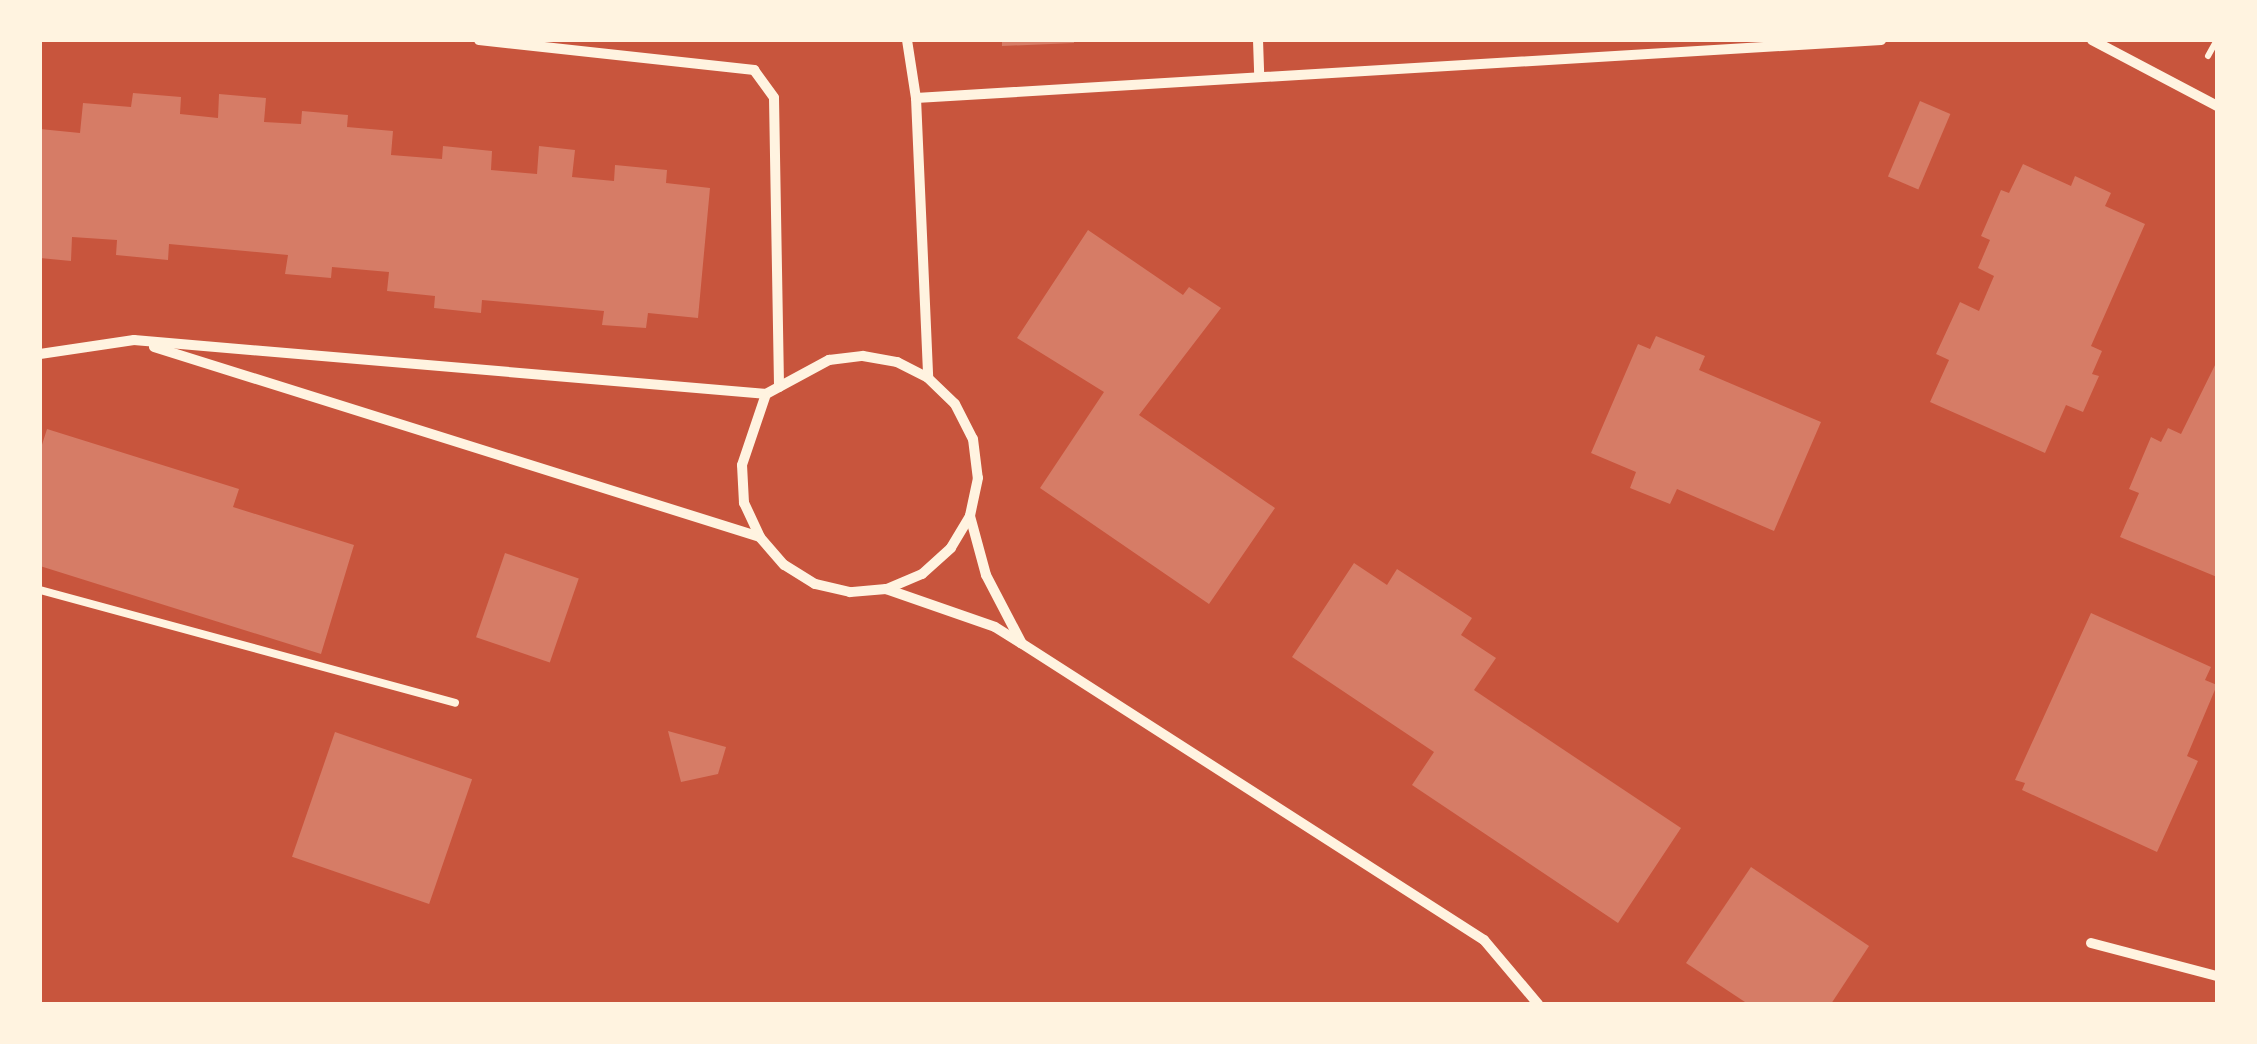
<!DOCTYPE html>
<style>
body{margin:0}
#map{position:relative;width:2257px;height:1044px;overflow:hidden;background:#c8553d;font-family:"Nunito Sans",sans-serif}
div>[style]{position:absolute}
.building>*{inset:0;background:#d67c66;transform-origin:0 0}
.path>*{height:6px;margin:-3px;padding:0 3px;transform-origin:3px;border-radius:3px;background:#fff3e0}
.service>*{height:8px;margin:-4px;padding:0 4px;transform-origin:4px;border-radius:4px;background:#fff3e0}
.minor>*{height:10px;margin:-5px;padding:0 5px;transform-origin:5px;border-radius:5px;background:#fff3e0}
span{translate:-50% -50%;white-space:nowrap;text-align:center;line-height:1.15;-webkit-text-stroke:10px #fff3e0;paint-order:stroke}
.frame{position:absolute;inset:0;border:42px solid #fff3e0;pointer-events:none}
</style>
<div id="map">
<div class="building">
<i style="clip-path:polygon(1002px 40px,1074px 40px,1074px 43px,1002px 46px)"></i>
<i style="clip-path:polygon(133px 93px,181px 97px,180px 114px,218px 118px,219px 94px,266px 98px,264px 122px,301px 124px,302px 111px,348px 115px,347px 127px,393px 131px,391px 155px,442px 159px,443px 146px,492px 151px,491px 170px,537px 174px,539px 146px,575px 150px,572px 177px,614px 181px,615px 165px,667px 170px,666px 183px,710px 188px,698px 318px,648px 313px,646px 328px,602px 325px,604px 311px,482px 300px,481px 313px,434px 308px,435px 296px,387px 291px,389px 272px,332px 267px,331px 278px,285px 274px,288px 255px,169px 244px,168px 260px,116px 255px,117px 240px,72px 237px,71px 261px,40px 258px,40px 129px,80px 133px,83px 103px,131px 107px)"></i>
<i style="left:1920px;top:101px;width:33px;height:82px;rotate:23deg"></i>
<i style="clip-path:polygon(2023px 164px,2071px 186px,2075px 176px,2111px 193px,2105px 206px,2145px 224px,2091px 346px,2102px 351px,2092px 374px,2099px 376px,2083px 412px,2066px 405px,2045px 453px,1930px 402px,1949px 360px,1936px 354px,1960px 302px,1979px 311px,1994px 276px,1978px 268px,1990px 240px,1981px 236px,2001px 190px,2009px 193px)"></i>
<i style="clip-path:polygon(1088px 230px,1183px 295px,1189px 287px,1221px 308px,1139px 415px,1275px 508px,1209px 604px,1040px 488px,1104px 392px,1017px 338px)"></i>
<i style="clip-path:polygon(1656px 336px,1705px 356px,1699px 370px,1821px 422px,1774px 531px,1677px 489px,1670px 504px,1630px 488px,1636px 472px,1591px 453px,1638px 344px,1650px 349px)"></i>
<i style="clip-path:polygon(2217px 361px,2217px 577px,2120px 537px,2139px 493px,2129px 489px,2151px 437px,2161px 442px,2168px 428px,2181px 434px)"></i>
<i style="clip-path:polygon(47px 429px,239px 489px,233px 507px,354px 545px,321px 654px,40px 566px,40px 451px)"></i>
<i style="left:505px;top:553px;width:78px;height:89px;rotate:19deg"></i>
<i style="clip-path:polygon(1354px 563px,1387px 585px,1397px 569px,1472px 618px,1461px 635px,1496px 658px,1474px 690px,1681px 828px,1618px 923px,1412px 785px,1434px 752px,1292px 657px)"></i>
<i style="clip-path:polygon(2091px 613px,2211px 667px,2205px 680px,2217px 685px,2187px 756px,2198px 761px,2157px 852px,2022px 790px,2025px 783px,2015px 780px)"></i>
<i style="clip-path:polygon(668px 731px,726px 747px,718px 774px,681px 782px)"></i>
<i style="left:335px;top:732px;width:145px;height:132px;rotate:19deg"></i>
<i style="clip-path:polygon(1751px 867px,1869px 946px,1831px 1004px,1748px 1004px,1686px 963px)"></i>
</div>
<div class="path">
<i style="left:2208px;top:56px;width:18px;rotate:-61deg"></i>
</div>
<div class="service">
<i style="left:40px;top:590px;width:430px;rotate:15.2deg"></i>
</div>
<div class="minor">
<i style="left:479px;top:40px;width:277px;rotate:6.2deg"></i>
<i style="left:754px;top:70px;width:34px;rotate:54deg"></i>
<i style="left:774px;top:98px;width:289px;rotate:89deg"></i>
<i style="left:907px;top:40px;width:59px;rotate:81.2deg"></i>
<i style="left:916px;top:98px;width:280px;rotate:87.5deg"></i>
<i style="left:1258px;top:40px;width:37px;rotate:88deg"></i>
<i style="left:2092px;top:40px;width:141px;rotate:27.8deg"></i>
<i style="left:916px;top:98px;width:967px;rotate:-3.44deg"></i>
<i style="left:154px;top:347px;width:635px;rotate:17.41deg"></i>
<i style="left:40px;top:354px;width:95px;rotate:-8.5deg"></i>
<i style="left:134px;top:340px;width:634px;rotate:4.88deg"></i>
<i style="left:863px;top:356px;width:35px;rotate:10deg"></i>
<i style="left:897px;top:362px;width:35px;rotate:27deg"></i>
<i style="left:928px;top:378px;width:37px;rotate:44deg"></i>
<i style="left:955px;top:404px;width:39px;rotate:63deg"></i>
<i style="left:973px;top:439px;width:39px;rotate:83deg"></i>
<i style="left:978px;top:478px;width:39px;rotate:102deg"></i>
<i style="left:970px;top:516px;width:37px;rotate:121deg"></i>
<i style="left:951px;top:548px;width:39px;rotate:138deg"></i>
<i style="left:922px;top:574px;width:39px;rotate:157deg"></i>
<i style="left:886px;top:589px;width:36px;rotate:175deg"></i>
<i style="left:850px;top:592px;width:36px;rotate:-167deg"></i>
<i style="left:815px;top:584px;width:36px;rotate:-148deg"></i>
<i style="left:784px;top:565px;width:37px;rotate:-131deg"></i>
<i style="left:760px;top:537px;width:38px;rotate:-115deg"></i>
<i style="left:744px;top:503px;width:38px;rotate:-93deg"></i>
<i style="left:742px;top:465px;width:75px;rotate:-71.3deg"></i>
<i style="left:766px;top:394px;width:72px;rotate:-28.4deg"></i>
<i style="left:829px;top:360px;width:34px;rotate:-7deg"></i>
<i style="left:970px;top:516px;width:61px;rotate:74.8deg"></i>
<i style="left:986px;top:575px;width:76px;rotate:62.4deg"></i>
<i style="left:886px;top:589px;width:115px;rotate:19.2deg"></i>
<i style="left:995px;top:627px;width:31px;rotate:32deg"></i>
<i style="left:1021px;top:643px;width:550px;rotate:32.68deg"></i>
<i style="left:1484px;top:940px;width:84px;rotate:49.8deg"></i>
<i style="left:2091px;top:943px;width:130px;rotate:14.7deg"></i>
</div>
<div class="frame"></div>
</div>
